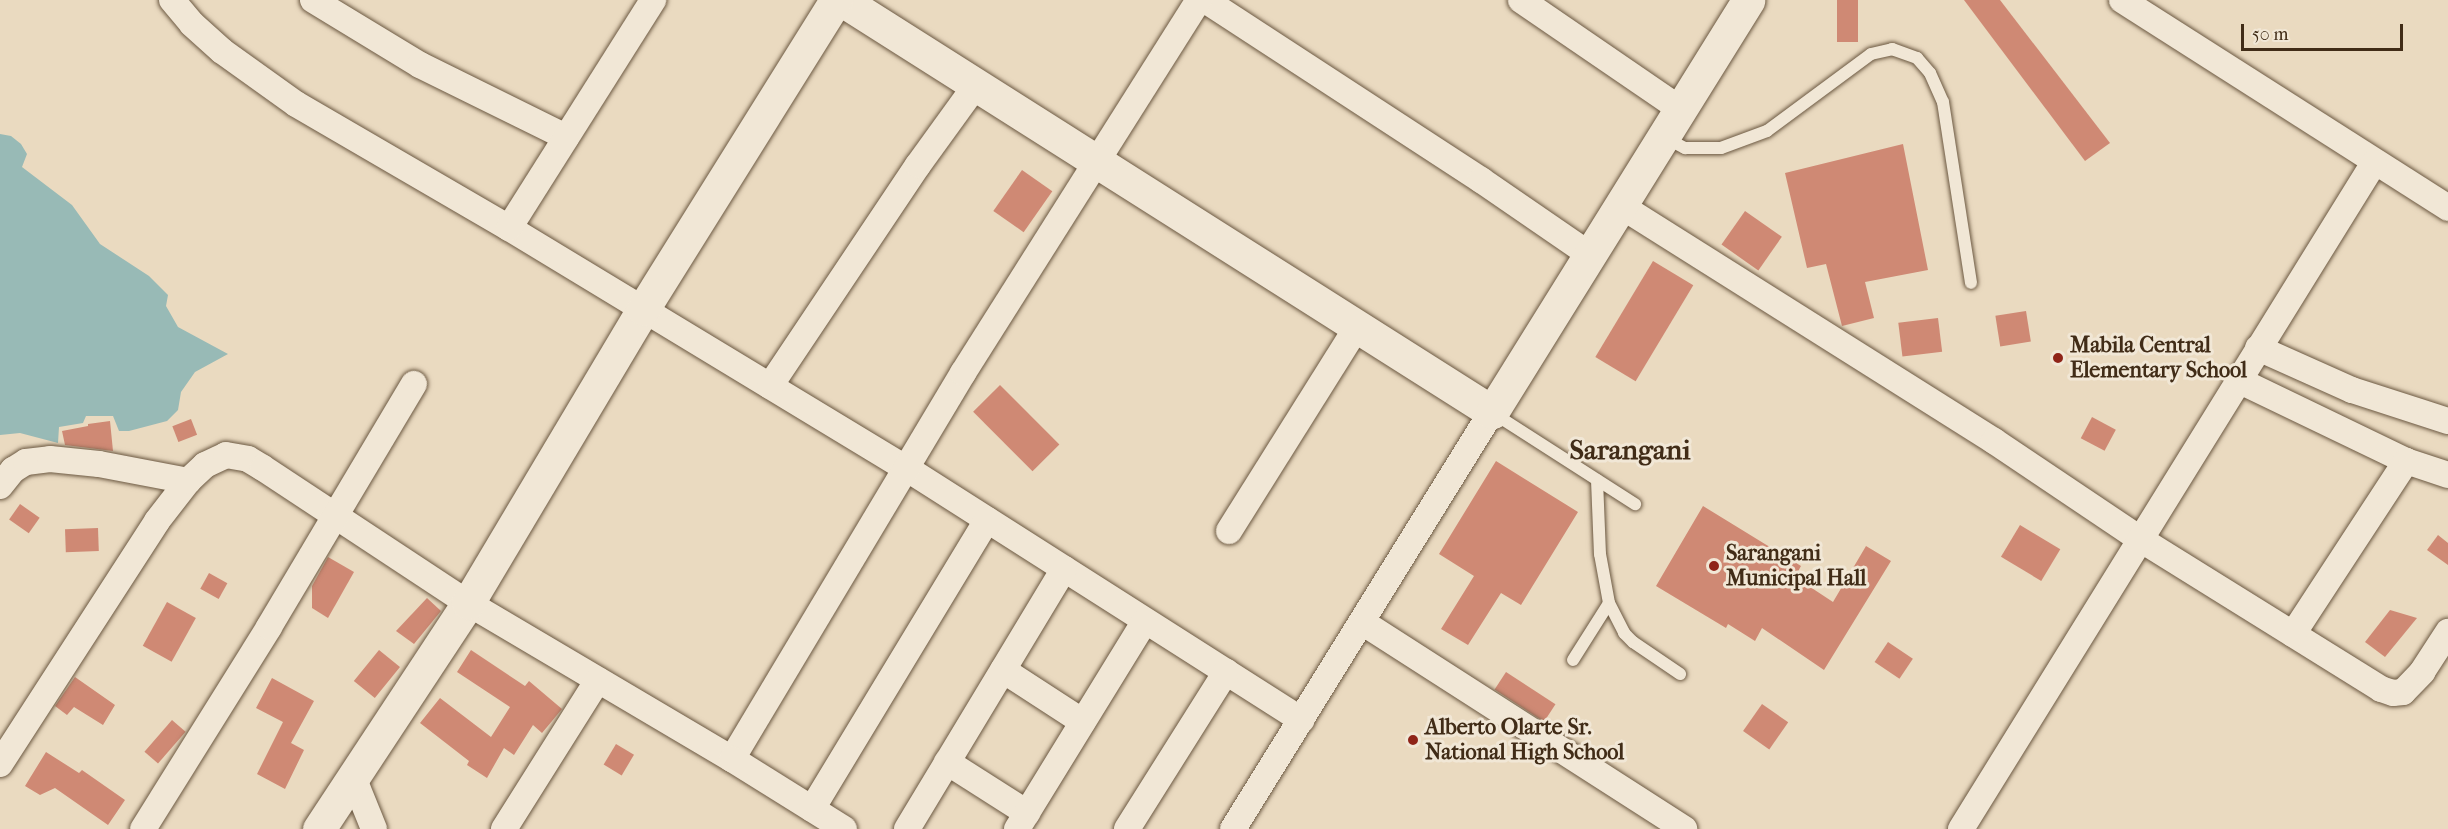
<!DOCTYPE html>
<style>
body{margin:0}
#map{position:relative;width:2448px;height:829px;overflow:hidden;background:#eadac0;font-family:"IM FELL French Canon",serif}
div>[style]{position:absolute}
.water>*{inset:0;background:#98bab6}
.building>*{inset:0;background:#cf8974;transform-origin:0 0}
.roads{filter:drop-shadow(0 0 2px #6b5841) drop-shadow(0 0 2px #6b5841)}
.lane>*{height:12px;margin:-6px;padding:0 6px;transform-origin:6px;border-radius:6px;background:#f1e7d6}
.street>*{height:26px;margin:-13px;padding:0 13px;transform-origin:13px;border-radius:13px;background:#f1e7d6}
.secondary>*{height:33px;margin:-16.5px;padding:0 16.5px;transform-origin:16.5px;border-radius:16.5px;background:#f1e7d6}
.dots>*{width:16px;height:16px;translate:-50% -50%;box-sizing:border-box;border:3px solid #f1e7d6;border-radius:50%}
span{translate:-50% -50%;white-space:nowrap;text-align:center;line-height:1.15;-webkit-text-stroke:6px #f1e7d6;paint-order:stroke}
.poi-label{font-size:22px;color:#412c17;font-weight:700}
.left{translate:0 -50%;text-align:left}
.district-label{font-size:28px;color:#412c17;font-weight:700}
.scale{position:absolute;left:2241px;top:24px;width:162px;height:27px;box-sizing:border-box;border:3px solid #412c17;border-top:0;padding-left:8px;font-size:18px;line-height:21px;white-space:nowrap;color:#412c17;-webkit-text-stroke:4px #f1e7d6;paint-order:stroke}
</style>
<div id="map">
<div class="water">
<i style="clip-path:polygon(0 134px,11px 136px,21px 144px,27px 154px,22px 167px,72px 205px,100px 244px,149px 276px,168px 295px,166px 306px,178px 327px,228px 354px,195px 372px,181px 392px,178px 410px,167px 421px,129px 431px,119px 431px,113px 416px,86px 416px,83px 423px,59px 427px,58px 443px,20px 433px,0 435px)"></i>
</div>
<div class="building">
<i style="left:1837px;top:0;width:21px;height:42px"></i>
<i style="clip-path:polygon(1964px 0,2000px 0,2110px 143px,2085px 161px)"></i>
<i style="clip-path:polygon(1903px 144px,1928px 270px,1865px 282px,1874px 318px,1842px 326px,1826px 264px,1807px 268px,1785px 173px)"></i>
<i style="left:1022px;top:170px;width:37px;height:50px;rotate:35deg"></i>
<i style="left:1745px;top:211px;width:45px;height:41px;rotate:35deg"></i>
<i style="left:1653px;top:261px;width:47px;height:112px;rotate:31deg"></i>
<i style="left:2026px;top:311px;width:31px;height:31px;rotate:81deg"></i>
<i style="left:1938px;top:318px;width:34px;height:40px;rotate:83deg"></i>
<i style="left:1000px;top:385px;width:84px;height:38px;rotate:45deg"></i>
<i style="left:2092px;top:417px;width:27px;height:24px;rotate:28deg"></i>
<i style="left:191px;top:419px;width:17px;height:20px;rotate:69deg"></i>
<i style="clip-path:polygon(110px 421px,113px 451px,65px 445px,62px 431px,88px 426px,88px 424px)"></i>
<i style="clip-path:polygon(1496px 461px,1578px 512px,1521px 605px,1501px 593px,1468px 645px,1441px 629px,1474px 576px,1439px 554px)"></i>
<i style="left:20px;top:504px;width:24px;height:19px;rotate:35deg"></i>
<i style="clip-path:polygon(1703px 506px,1801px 566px,1795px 577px,1833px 602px,1866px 546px,1891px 561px,1824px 670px,1762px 628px,1755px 641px,1728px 624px,1726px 628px,1656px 586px)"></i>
<i style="left:2020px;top:525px;width:47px;height:37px;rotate:31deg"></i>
<i style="left:98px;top:528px;width:23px;height:33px;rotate:88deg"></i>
<i style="clip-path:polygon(2438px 535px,2448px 543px,2448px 565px,2427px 550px)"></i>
<i style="clip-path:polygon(328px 557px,354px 572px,328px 618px,312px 608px,312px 586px)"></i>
<i style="left:209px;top:573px;width:21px;height:18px;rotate:29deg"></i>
<i style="clip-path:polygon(427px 598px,441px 611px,414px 644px,396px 631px)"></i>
<i style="left:167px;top:602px;width:33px;height:50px;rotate:29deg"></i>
<i style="clip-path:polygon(2390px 610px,2417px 618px,2385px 657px,2365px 642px)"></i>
<i style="left:1888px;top:642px;width:30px;height:24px;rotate:34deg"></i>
<i style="left:379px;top:650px;width:27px;height:40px;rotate:39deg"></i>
<i style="clip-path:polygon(471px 650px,525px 686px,529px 681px,562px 709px,542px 733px,533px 725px,514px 755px,504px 748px,487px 778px,467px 765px,469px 761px,420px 723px,440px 698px,491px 737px,510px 707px,457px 672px)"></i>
<i style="left:1506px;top:672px;width:59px;height:21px;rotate:33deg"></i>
<i style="clip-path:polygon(75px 677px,115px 705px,103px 725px,74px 707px,67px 715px,55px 706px)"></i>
<i style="clip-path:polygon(272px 678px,314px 701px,291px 743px,304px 750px,285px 789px,257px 774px,283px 722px,256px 708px)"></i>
<i style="left:1762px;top:704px;width:32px;height:33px;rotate:35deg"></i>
<i style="left:172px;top:720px;width:18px;height:42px;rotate:41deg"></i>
<i style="left:616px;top:744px;width:21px;height:24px;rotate:31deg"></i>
<i style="clip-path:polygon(46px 752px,79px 773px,82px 770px,125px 800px,108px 825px,55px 788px,40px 795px,25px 786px)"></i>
</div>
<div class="roads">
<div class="lane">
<i style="left:1664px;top:137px;width:24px;rotate:28deg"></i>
<i style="left:1685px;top:148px;width:36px"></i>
<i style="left:1721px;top:148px;width:49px;rotate:-20.3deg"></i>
<i style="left:1767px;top:131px;width:129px;rotate:-36.5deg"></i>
<i style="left:1871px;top:54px;width:22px;rotate:-13deg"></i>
<i style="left:1892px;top:49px;width:27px;rotate:20deg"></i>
<i style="left:1917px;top:58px;width:20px;rotate:49deg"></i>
<i style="left:1930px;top:73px;width:32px;rotate:66deg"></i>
<i style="left:1943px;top:102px;width:183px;rotate:81.2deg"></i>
<i style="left:1493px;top:413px;width:169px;rotate:32.7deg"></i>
<i style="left:1597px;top:480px;width:74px;rotate:87.7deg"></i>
<i style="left:1600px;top:554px;width:50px;rotate:79.6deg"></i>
<i style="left:1609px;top:603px;width:34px;rotate:63deg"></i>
<i style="left:1624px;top:633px;width:13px;rotate:45deg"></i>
<i style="left:1633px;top:642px;width:57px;rotate:34.2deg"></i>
<i style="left:1573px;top:660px;width:67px;rotate:-57.7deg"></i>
</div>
<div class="street">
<i style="left:172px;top:0;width:31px;rotate:50deg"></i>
<i style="left:192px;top:24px;width:40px;rotate:42deg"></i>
<i style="left:222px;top:51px;width:91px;rotate:35.6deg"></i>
<i style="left:296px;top:104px;width:246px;rotate:30.2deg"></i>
<i style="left:509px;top:228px;width:464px;rotate:31.2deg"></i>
<i style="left:906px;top:468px;width:469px;rotate:32.5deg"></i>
<i style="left:313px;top:0;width:125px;rotate:31.3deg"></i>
<i style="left:420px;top:65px;width:163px;rotate:26.3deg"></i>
<i style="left:1205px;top:0;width:330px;rotate:33.1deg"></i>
<i style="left:1481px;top:180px;width:132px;rotate:34.5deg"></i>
<i style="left:1521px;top:0;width:193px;rotate:34.4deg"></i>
<i style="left:2122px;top:0;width:387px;rotate:32.5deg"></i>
<i style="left:1621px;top:206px;width:441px;rotate:32.2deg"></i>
<i style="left:1994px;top:441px;width:176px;rotate:33.9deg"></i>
<i style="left:2140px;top:539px;width:284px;rotate:31.9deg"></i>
<i style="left:2381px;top:689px;width:13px;rotate:18deg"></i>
<i style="left:2393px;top:693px;width:10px;rotate:-6deg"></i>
<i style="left:2403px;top:692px;width:28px;rotate:-46deg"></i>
<i style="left:2422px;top:672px;width:48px;rotate:-57deg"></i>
<i style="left:509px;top:228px;width:270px;rotate:-57.7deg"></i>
<i style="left:2258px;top:348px;width:103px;rotate:24.1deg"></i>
<i style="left:2352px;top:390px;width:101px;rotate:17.9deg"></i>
<i style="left:2238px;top:380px;width:187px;rotate:25.7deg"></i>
<i style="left:2406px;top:461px;width:44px;rotate:18.4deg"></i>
<i style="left:770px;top:386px;width:266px;rotate:-56.2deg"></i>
<i style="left:918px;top:165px;width:99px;rotate:-54.1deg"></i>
<i style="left:0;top:486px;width:21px;rotate:-51deg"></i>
<i style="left:13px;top:470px;width:15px;rotate:-32deg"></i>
<i style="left:26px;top:462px;width:24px;rotate:-7deg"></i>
<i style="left:50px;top:459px;width:49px;rotate:5.8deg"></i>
<i style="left:99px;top:464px;width:91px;rotate:10.8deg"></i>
<i style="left:1229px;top:531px;width:241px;rotate:-57.9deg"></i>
<i style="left:1362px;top:622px;width:383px;rotate:32.7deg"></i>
<i style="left:2293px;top:634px;width:207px;rotate:-56.8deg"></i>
<i style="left:1003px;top:670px;width:95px;rotate:33deg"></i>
<i style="left:732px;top:759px;width:450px;rotate:-59.1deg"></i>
<i style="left:963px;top:373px;width:441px;rotate:-57.7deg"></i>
<i style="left:947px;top:762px;width:95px;rotate:32.5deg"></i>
<i style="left:0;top:764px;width:289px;rotate:-57.1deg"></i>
<i style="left:157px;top:521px;width:51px;rotate:-52.2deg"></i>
<i style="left:188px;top:481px;width:23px;rotate:-43deg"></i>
<i style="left:205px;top:465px;width:23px;rotate:-25deg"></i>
<i style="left:226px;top:455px;width:22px;rotate:10deg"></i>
<i style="left:248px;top:459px;width:17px;rotate:31deg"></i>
<i style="left:263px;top:468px;width:245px;rotate:33.4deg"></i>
<i style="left:468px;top:603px;width:307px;rotate:30.6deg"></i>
<i style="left:732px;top:759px;width:132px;rotate:32deg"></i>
<i style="left:353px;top:777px;width:56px;rotate:68deg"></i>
<i style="left:812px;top:809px;width:338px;rotate:-58.8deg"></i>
<i style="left:143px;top:829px;width:238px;rotate:-58deg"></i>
<i style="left:269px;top:627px;width:283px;rotate:-59.2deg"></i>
<i style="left:504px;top:829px;width:176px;rotate:-57.8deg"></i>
<i style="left:907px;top:829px;width:304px;rotate:-58.9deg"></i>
<i style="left:1017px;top:829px;width:244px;rotate:-58.4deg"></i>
<i style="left:1127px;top:829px;width:186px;rotate:-57.8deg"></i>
<i style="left:1233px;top:829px;width:491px;rotate:-58.2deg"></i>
<i style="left:1961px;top:829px;width:784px;rotate:-58.2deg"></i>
</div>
<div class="secondary">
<i style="left:842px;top:0;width:770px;rotate:32.37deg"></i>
<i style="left:1492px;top:412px;width:485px;rotate:-58.1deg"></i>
<i style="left:319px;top:829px;width:271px;rotate:-56.6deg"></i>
<i style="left:468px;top:603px;width:342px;rotate:-59.2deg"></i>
<i style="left:643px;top:309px;width:364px;rotate:-58deg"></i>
</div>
</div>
<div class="dots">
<i style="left:2058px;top:358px;background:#8f2418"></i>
<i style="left:1714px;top:566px;background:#8f2418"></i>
<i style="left:1413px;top:740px;background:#8f2418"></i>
</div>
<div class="poi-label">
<span class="left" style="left:2070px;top:358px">Mabila Central<br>Elementary School</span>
<span class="left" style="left:1726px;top:566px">Sarangani<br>Municipal Hall</span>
<span class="left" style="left:1425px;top:740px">Alberto Olarte Sr.<br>National High School</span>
</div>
<div class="district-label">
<span style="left:1630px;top:450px">Sarangani</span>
</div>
<div class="scale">50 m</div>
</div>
